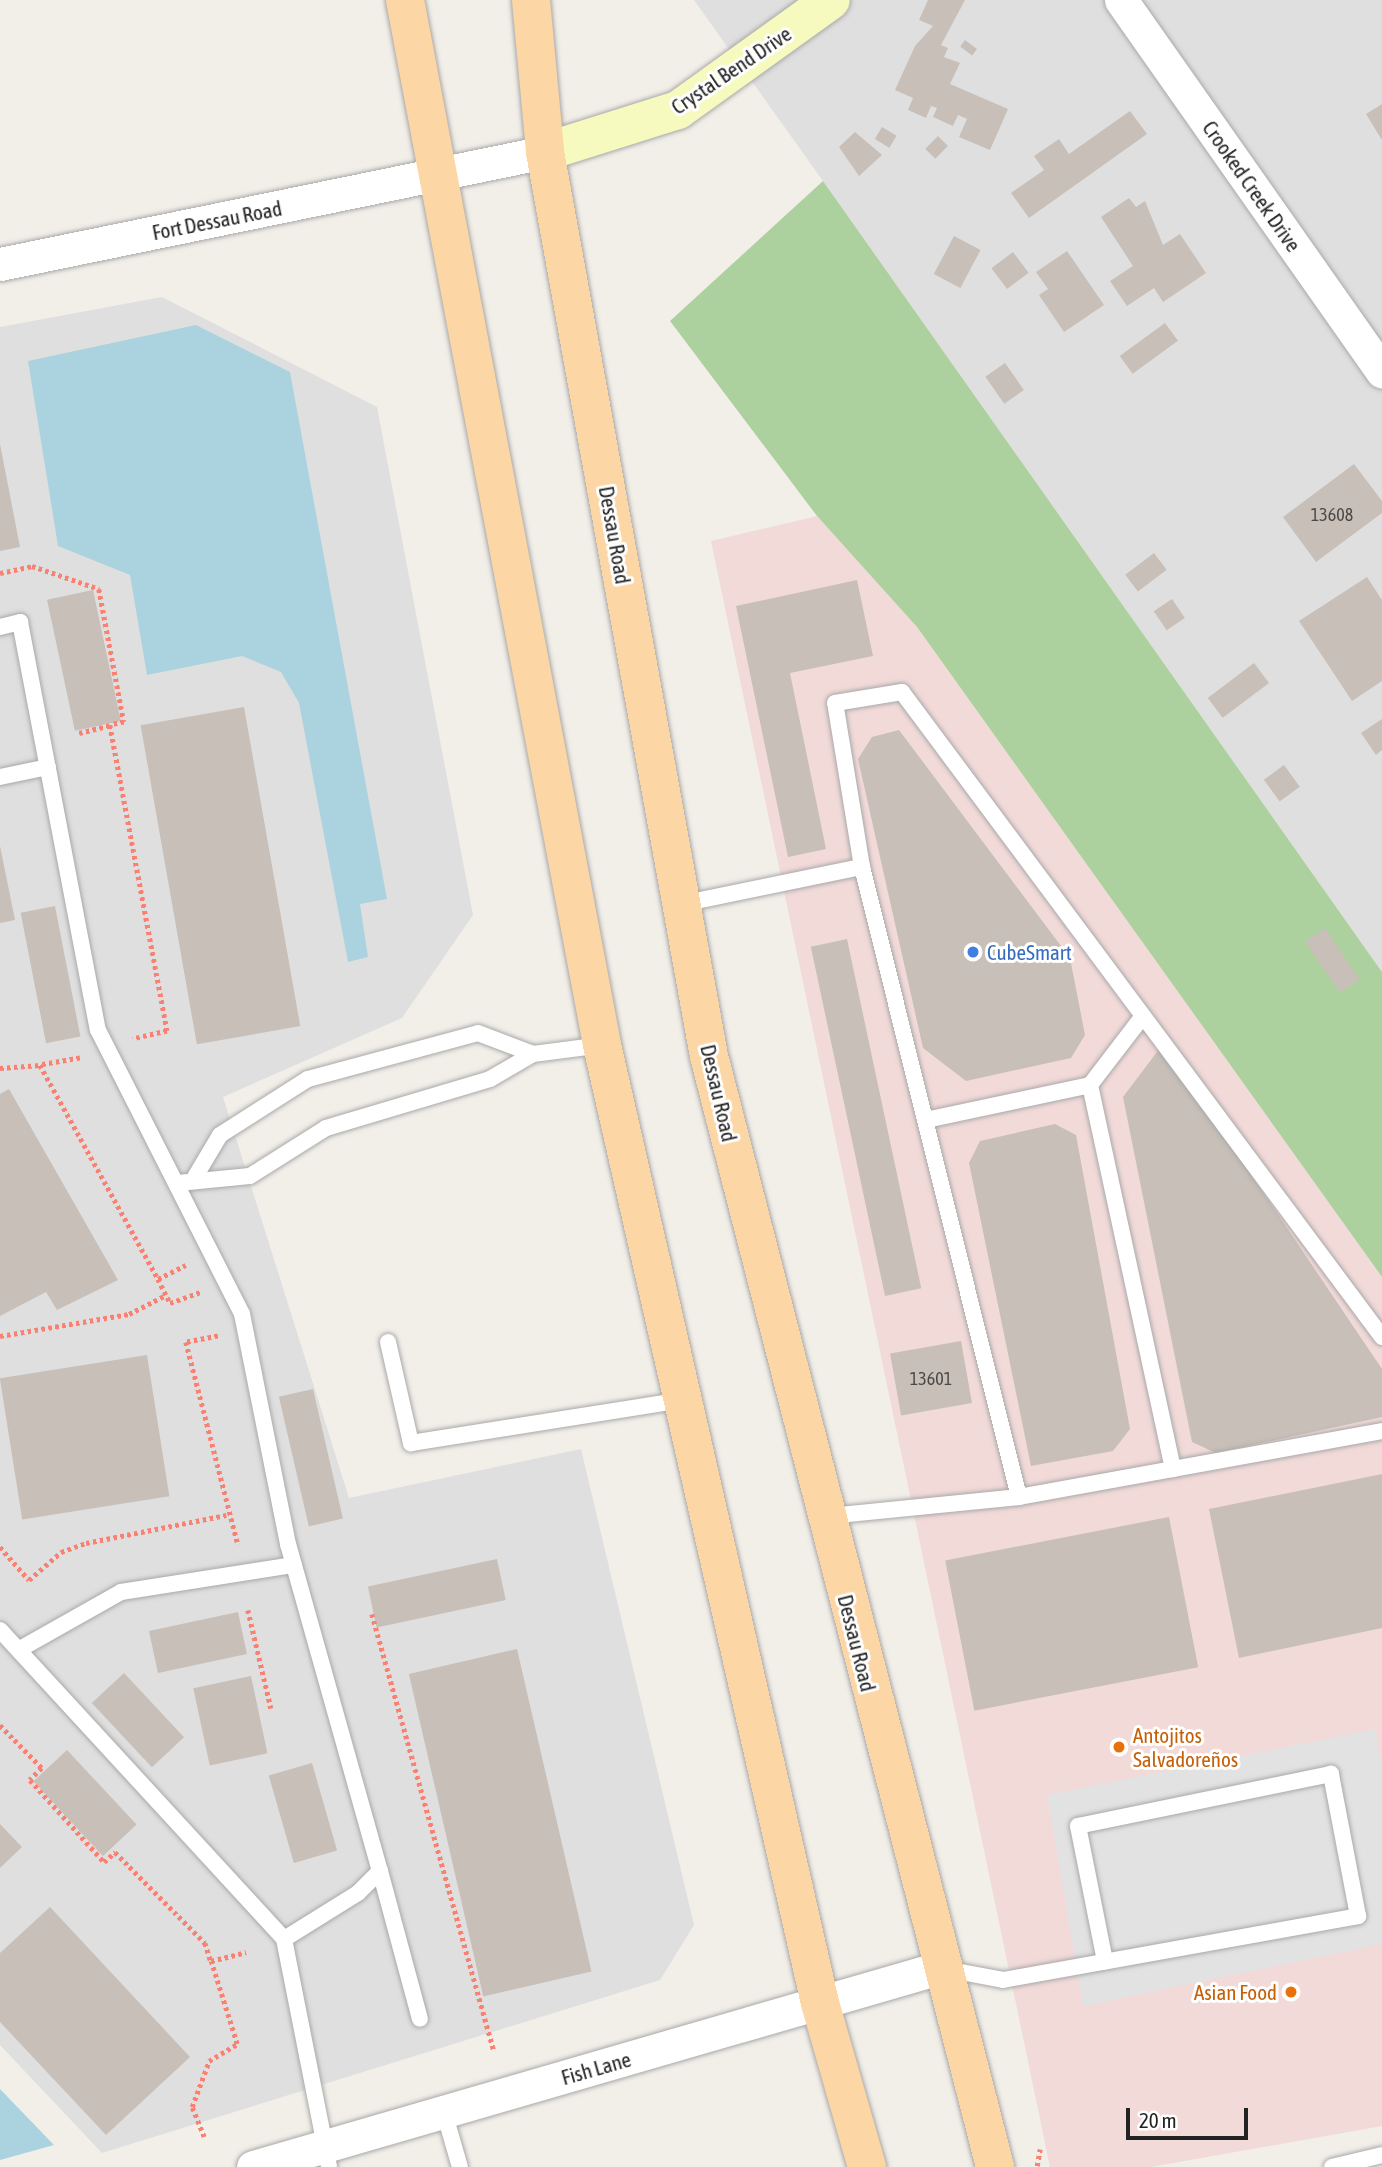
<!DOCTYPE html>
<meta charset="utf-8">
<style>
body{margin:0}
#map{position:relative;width:1382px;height:2167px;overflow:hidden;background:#f2efe9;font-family:"Asap Condensed",sans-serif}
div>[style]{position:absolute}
.residential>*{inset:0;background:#e0dfdf}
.commercial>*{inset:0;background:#f2dad9}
.forest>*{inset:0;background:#add19e}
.parking>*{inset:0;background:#e2e2e2}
.water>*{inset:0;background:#aad3df}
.building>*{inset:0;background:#c7bfb8;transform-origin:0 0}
.path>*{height:4.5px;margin-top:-2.25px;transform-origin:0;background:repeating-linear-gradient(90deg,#fa8072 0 3.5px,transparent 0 7px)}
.roads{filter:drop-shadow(0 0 2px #a9a9a9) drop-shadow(0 0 2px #a9a9a9)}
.lane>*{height:16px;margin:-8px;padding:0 8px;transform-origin:8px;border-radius:8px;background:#fff}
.street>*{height:33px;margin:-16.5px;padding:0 16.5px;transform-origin:16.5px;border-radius:16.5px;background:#fff}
.secondary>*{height:38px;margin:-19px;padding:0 19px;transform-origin:19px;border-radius:19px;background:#f7fabf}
.primary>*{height:38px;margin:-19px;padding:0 19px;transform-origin:19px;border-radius:19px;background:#fcd6a4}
.dots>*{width:19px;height:19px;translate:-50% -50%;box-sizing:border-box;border:4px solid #fff;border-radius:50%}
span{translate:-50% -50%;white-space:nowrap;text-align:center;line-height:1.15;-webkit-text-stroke:6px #fff;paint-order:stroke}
.number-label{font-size:18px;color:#4b4948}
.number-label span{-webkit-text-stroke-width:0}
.street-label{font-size:21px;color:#222}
.shop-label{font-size:21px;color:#366cbe}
.left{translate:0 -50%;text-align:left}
.food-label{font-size:21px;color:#c56008}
.right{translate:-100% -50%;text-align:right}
.scale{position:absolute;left:1126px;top:2108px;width:122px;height:32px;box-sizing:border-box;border:4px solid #222;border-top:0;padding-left:9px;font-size:21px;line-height:24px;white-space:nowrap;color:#222;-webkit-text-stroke:5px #fff;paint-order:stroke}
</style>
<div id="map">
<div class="residential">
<i style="clip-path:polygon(694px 0,1382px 0,1382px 972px,823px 181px)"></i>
<i style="clip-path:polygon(162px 297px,377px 407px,473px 915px,402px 1018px,223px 1097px,349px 1498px,581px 1449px,694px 1925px,660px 1980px,102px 2153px,0 2045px,0 327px)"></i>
</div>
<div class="commercial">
<i style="clip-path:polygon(817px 516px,917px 627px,1382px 1277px,1382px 2126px,1151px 2167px,1050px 2167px,711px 541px)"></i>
</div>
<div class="forest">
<i style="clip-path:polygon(823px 181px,1382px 972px,1382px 1277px,917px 627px,817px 516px,670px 321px)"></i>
</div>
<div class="parking">
<i style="clip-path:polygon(1375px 1729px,1382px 1768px,1382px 1944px,1083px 2006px,1047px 1795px)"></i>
</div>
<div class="water">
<i style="clip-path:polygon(196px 325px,290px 372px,387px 899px,360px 904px,368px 957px,348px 962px,299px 703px,281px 672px,242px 656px,147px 675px,130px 575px,58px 546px,28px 361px)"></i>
<i style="clip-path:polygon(0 2089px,54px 2145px,0 2160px)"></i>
</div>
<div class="building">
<i style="clip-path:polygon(928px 0,965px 0,941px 45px,948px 48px,944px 57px,960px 63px,950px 84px,1008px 109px,990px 150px,959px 137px,967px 119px,958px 115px,953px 126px,933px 117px,937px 108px,931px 106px,926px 118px,908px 110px,913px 98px,895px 90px,915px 46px,933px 26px,919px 20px)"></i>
<i style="left:965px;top:40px;width:15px;height:8px;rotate:37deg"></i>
<i style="clip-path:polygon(1382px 104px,1382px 140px,1366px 114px)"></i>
<i style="clip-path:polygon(1130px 111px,1147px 134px,1029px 218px,1011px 193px,1044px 170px,1034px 156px,1059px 139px,1069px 154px)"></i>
<i style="left:882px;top:127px;width:17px;height:14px;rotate:31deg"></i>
<i style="clip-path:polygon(855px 132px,882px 155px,859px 176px,839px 147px)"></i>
<i style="left:938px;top:136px;width:14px;height:18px;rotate:45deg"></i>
<i style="clip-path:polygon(1129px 198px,1136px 207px,1145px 201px,1163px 245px,1180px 234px,1206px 273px,1163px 302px,1154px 288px,1127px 306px,1110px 281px,1133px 266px,1101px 217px)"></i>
<i style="left:954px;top:236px;width:30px;height:43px;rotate:28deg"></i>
<i style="clip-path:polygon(1067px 251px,1104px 305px,1064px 332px,1039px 295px,1048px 289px,1036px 272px)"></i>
<i style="left:1013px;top:252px;width:26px;height:27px;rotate:53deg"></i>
<i style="left:1165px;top:323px;width:22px;height:56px;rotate:54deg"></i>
<i style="left:1005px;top:363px;width:33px;height:24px;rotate:55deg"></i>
<i style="clip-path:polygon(0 444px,20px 547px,0 551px)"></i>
<i style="clip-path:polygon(1354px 464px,1382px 501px,1382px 513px,1316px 562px,1283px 517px)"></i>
<i style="left:1154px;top:553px;width:21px;height:36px;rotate:53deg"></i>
<i style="clip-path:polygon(1367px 577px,1382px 600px,1382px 681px,1352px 701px,1299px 621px)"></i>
<i style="clip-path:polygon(857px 580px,873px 656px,790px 673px,826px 849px,788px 857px,736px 606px)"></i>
<i style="left:93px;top:590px;width:134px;height:47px;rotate:78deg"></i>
<i style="left:1172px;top:599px;width:23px;height:22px;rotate:56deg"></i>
<i style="left:1254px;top:663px;width:25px;height:58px;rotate:53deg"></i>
<i style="left:244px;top:707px;width:324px;height:105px;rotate:80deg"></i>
<i style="clip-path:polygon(1382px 719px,1382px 750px,1376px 755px,1361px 733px)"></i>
<i style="clip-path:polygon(899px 730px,1070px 958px,1085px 1035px,1071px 1058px,966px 1081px,923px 1048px,858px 759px,872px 737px)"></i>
<i style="left:1284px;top:765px;width:27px;height:25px;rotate:54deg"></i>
<i style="clip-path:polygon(0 846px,15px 920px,0 923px)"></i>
<i style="left:55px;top:906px;width:133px;height:35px;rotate:79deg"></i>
<i style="left:1325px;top:928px;width:62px;height:24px;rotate:56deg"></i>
<i style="left:847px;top:939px;width:357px;height:37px;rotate:78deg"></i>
<i style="clip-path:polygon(1163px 1044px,1382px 1369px,1382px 1417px,1216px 1453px,1192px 1442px,1123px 1097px)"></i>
<i style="clip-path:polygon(9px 1089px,118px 1280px,57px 1310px,46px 1292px,0 1316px,0 1094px)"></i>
<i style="clip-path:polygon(1055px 1124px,1076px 1135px,1130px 1429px,1113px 1451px,1031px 1466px,969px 1163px,980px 1141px)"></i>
<i style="left:961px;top:1341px;width:63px;height:72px;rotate:80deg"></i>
<i style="left:147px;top:1355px;width:143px;height:149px;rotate:81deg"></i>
<i style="left:313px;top:1389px;width:133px;height:35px;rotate:77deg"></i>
<i style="clip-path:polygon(1382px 1474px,1382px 1628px,1239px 1658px,1209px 1509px)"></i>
<i style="left:1169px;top:1517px;width:153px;height:228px;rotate:79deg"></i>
<i style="left:497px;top:1559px;width:42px;height:132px;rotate:78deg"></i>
<i style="left:238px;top:1612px;width:43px;height:91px;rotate:78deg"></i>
<i style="left:517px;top:1649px;width:331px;height:111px;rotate:77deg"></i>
<i style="left:124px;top:1673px;width:88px;height:44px;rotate:47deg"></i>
<i style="left:251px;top:1676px;width:79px;height:59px;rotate:78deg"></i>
<i style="left:67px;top:1750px;width:102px;height:46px;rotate:47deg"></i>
<i style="left:312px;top:1763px;width:91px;height:45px;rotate:74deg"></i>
<i style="clip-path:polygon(0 1824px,22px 1847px,0 1868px)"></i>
<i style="clip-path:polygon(50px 1907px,190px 2057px,106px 2135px,0 2022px,0 1953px)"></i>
</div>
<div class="path">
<i style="left:0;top:573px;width:33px;rotate:-12deg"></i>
<i style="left:32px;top:566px;width:71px;rotate:18.9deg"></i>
<i style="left:99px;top:589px;width:135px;rotate:79.4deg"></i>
<i style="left:124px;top:722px;width:14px;rotate:168deg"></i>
<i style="left:110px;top:725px;width:311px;rotate:79.4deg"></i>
<i style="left:167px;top:1031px;width:35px;rotate:167deg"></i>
<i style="left:79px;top:733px;width:32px;rotate:-14deg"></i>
<i style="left:80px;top:1058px;width:41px;rotate:170.1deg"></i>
<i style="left:40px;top:1065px;width:244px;rotate:61.1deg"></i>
<i style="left:158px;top:1279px;width:31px;rotate:-27deg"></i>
<i style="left:0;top:1068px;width:40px;rotate:-4.3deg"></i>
<i style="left:158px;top:1279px;width:27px;rotate:63deg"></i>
<i style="left:170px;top:1303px;width:32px;rotate:-20deg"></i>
<i style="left:0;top:1336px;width:131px;rotate:-9.7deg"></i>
<i style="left:129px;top:1314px;width:42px;rotate:-27.2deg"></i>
<i style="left:218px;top:1336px;width:33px;rotate:169deg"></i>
<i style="left:186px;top:1342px;width:210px;rotate:75.6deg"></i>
<i style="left:0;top:1547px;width:44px;rotate:48.7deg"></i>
<i style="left:29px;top:1580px;width:43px;rotate:-41.2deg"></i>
<i style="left:61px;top:1552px;width:27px;rotate:-20deg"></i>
<i style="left:86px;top:1543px;width:143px;rotate:-11.3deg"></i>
<i style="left:248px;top:1610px;width:101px;rotate:76.8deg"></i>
<i style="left:372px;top:1614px;width:454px;rotate:74.4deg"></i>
<i style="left:0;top:1725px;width:60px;rotate:45.7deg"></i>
<i style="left:42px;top:1768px;width:17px;rotate:135deg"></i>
<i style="left:30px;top:1780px;width:110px;rotate:47.9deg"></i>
<i style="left:104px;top:1862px;width:15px;rotate:-42deg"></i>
<i style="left:115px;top:1852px;width:128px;rotate:45.3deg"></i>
<i style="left:205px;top:1943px;width:19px;rotate:72deg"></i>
<i style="left:204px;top:2137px;width:32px;rotate:-112deg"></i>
<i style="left:192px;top:2107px;width:49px;rotate:-69.7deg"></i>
<i style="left:209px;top:2061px;width:33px;rotate:-31deg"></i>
<i style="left:237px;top:2044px;width:87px;rotate:-107.4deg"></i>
<i style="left:211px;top:1961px;width:36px;rotate:-14deg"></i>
<i style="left:1037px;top:2166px;width:17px;rotate:-80deg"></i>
</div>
<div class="roads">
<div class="lane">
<i style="left:0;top:627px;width:21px;rotate:-14deg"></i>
<i style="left:20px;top:622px;width:415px;rotate:79.2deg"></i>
<i style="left:98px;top:1030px;width:318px;rotate:63.1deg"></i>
<i style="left:242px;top:1314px;width:235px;rotate:78.7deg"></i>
<i style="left:288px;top:1544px;width:340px;rotate:74.3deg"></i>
<i style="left:380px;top:1871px;width:31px;rotate:135deg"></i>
<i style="left:358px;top:1893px;width:87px;rotate:148.1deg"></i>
<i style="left:0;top:777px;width:49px;rotate:-11.8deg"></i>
<i style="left:862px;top:867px;width:166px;rotate:-99.3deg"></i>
<i style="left:835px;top:703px;width:68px;rotate:-9.3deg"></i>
<i style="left:902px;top:692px;width:804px;rotate:53.34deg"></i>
<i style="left:681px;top:904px;width:185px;rotate:-11.6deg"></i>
<i style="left:862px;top:867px;width:649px;rotate:76.01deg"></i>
<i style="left:1019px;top:1497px;width:192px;rotate:174.3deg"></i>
<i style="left:1090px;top:1085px;width:87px;rotate:-52.5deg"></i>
<i style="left:926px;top:1120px;width:168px;rotate:-12deg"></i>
<i style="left:1090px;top:1085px;width:393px;rotate:77.8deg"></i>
<i style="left:195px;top:1177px;width:49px;rotate:-59.2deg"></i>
<i style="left:220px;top:1135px;width:104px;rotate:-32.5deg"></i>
<i style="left:308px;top:1079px;width:176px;rotate:-15.1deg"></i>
<i style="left:478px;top:1033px;width:59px;rotate:20.9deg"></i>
<i style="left:178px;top:1183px;width:72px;rotate:-5.6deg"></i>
<i style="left:250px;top:1176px;width:90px;rotate:-32.3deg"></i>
<i style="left:326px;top:1128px;width:171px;rotate:-16.6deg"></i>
<i style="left:490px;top:1079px;width:50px;rotate:-30.2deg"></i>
<i style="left:533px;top:1054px;width:70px;rotate:-7.4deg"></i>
<i style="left:388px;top:1342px;width:104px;rotate:77.2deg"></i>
<i style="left:411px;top:1443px;width:276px;rotate:-9deg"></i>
<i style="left:1019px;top:1497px;width:369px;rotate:-10.3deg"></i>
<i style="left:0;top:1630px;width:420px;rotate:47.4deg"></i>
<i style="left:284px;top:1939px;width:232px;rotate:78.8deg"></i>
<i style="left:20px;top:1649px;width:116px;rotate:-29.4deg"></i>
<i style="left:121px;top:1592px;width:175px;rotate:-8.9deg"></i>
<i style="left:380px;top:1871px;width:153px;rotate:74.9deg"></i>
<i style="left:945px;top:1969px;width:59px;rotate:10.7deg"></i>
<i style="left:1003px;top:1980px;width:361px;rotate:-10.2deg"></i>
<i style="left:1358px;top:1916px;width:145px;rotate:-100.8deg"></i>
<i style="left:1331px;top:1774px;width:258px;rotate:168.4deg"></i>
<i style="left:1078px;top:1826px;width:138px;rotate:78.7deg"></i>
<i style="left:444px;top:2112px;width:57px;rotate:73.8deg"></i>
<i style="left:1332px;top:2167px;width:51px;rotate:-13.5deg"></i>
</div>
<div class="street">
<i style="left:1121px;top:0;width:454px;rotate:54.9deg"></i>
<i style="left:0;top:264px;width:556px;rotate:-11.61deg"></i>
<i style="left:253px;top:2167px;width:714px;rotate:-16.18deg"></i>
</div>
<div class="secondary">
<i style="left:545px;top:152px;width:139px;rotate:-17.5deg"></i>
<i style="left:678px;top:110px;width:188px;rotate:-35.7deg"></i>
</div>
<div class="primary">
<i style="left:405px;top:0;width:1063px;rotate:79.32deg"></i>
<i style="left:602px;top:1045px;width:982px;rotate:77.18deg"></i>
<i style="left:820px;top:2003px;width:171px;rotate:74deg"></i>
<i style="left:531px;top:0;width:153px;rotate:84.7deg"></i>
<i style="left:545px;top:152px;width:919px;rotate:79.72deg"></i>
<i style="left:709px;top:1056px;width:1147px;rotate:75.56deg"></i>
</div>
</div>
<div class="dots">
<i style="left:973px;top:952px;background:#3f7fe0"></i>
<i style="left:1119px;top:1747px;background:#e8710a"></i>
<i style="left:1291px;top:1992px;background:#e8710a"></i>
</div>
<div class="number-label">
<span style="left:1332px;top:515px">13608</span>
<span style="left:931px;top:1379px">13601</span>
</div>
<div class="street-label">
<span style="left:731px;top:70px;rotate:-34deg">Crystal Bend Drive</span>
<span style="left:1252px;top:186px;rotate:55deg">Crooked Creek Drive</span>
<span style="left:217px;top:220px;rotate:-11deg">Fort Dessau Road</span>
<span style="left:615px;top:535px;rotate:80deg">Dessau Road</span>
<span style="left:719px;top:1093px;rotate:77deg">Dessau Road</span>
<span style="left:857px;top:1643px;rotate:76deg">Dessau Road</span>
<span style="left:596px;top:2068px;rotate:-16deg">Fish Lane</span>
</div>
<div class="shop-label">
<span class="left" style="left:987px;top:952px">CubeSmart</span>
</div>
<div class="food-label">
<span class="left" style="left:1133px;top:1747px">Antojitos<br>Salvadoreños</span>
<span class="right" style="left:1277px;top:1992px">Asian Food</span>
</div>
<div class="scale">20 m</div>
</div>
